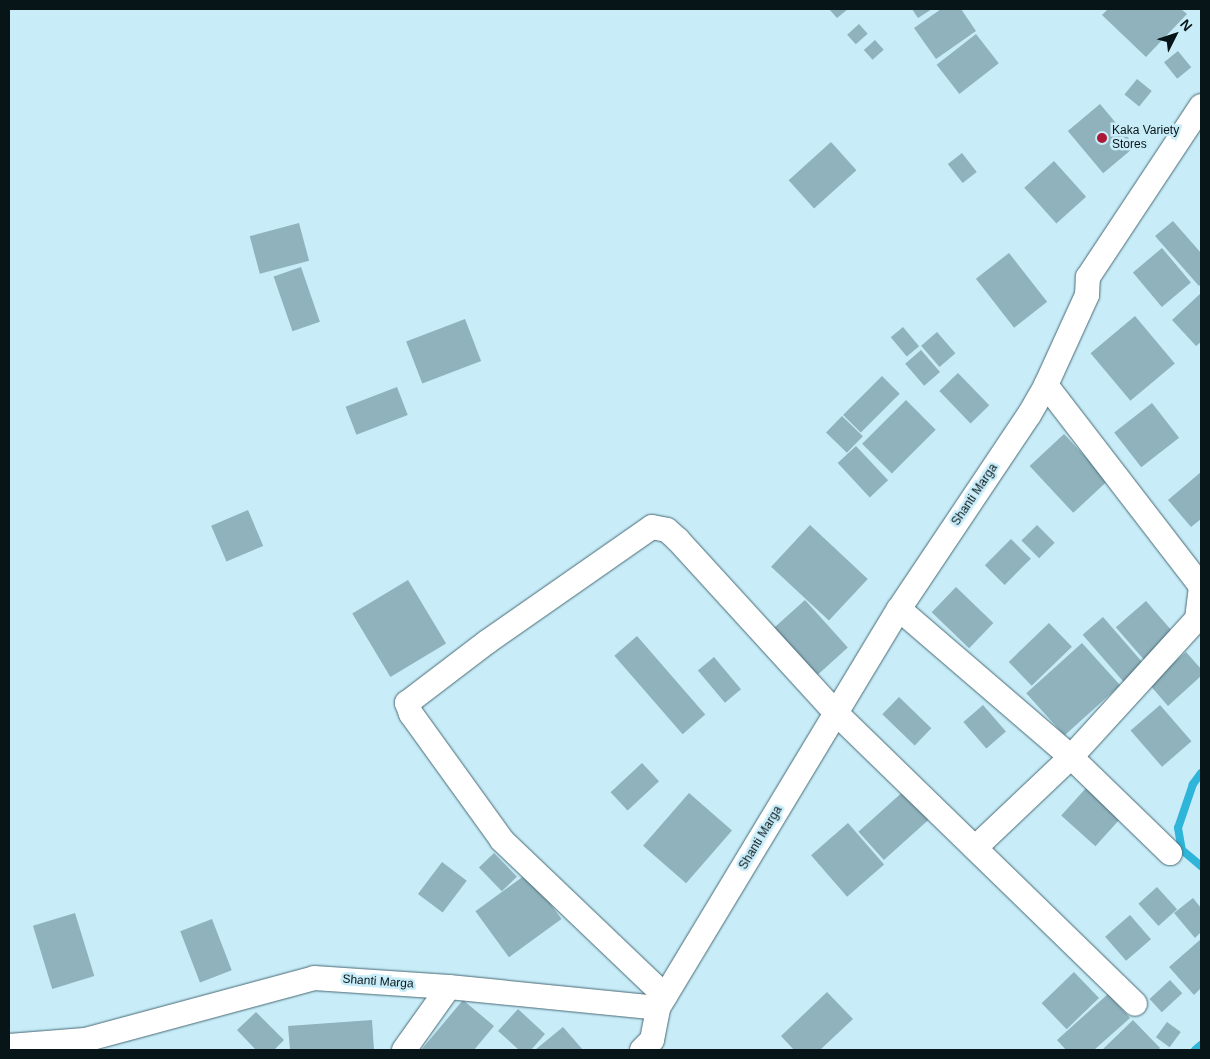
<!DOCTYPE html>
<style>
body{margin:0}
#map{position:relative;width:1210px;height:1059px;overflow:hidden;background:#c8edf9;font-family:Arial,sans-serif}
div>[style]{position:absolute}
.stream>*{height:8px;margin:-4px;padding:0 4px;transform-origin:4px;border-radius:4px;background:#2eb5d9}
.building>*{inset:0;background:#8fb2bd;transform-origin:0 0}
.roads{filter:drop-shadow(0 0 1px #486974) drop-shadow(0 0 1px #486974)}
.minor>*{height:24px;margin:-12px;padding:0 12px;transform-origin:12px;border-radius:12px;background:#fff}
.dots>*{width:14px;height:14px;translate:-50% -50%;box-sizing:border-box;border:2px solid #c8edf9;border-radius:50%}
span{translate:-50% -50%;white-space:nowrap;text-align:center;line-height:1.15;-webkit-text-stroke:5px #c8edf9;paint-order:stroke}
.poi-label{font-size:12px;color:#071418}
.left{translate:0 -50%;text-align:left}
.street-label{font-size:12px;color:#071418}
.frame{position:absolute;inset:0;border:10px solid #071418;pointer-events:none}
.north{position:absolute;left:1150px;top:10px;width:50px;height:50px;-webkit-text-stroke:4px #c8edf9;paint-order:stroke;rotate:49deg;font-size:14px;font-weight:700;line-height:20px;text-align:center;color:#071418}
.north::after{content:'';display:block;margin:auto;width:18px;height:22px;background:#071418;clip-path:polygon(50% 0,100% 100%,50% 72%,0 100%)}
</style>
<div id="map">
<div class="stream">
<i style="left:1201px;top:773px;width:14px;rotate:126deg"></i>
<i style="left:1193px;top:784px;width:46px;rotate:108.8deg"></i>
<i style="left:1178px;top:828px;width:22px;rotate:80deg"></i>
<i style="left:1182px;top:850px;width:25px;rotate:40deg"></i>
<i style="left:1195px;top:1050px;width:8px;rotate:-40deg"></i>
</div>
<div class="building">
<i style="clip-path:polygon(829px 9px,848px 9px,837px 18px)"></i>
<i style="clip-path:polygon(912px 9px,932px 9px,918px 18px)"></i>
<i style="clip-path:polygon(941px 9px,961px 9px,976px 31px,936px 59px,914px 28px)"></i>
<i style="clip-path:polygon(1108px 9px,1181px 9px,1187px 14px,1146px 57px,1102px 15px)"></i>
<i style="left:859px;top:24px;width:13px;height:16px;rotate:48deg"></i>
<i style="left:976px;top:34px;width:37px;height:50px;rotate:52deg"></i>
<i style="left:875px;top:40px;width:13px;height:15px;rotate:48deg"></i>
<i style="left:1178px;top:51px;width:21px;height:18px;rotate:51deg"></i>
<i style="left:1137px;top:79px;width:19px;height:20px;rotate:39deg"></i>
<i style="left:1100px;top:104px;width:55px;height:42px;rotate:50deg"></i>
<i style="left:831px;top:142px;width:38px;height:57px;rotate:48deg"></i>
<i style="left:962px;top:153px;width:24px;height:18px;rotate:52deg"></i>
<i style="left:1054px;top:161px;width:48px;height:40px;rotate:48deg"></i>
<i style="clip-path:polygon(1173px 221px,1201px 253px,1201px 284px,1199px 286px,1155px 236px)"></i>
<i style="left:299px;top:223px;width:39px;height:51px;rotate:75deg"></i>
<i style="left:1162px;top:248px;width:45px;height:38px;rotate:50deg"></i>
<i style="left:1009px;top:253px;width:62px;height:42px;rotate:52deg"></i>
<i style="left:301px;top:267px;width:58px;height:29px;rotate:71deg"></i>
<i style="clip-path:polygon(1201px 293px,1201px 342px,1196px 346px,1172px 320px)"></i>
<i style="left:1135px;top:316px;width:62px;height:58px;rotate:50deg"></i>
<i style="left:465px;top:319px;width:45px;height:63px;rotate:69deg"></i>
<i style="left:903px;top:327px;width:25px;height:16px;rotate:50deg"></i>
<i style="left:937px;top:332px;width:28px;height:21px;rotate:49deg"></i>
<i style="left:921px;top:350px;width:29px;height:21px;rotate:49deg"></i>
<i style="left:958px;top:373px;width:45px;height:26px;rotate:46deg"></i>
<i style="left:882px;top:376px;width:25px;height:55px;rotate:45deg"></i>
<i style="left:397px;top:387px;width:30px;height:55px;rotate:69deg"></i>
<i style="left:906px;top:400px;width:42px;height:62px;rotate:45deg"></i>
<i style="left:1152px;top:403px;width:44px;height:48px;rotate:52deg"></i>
<i style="left:842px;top:416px;width:29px;height:23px;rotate:44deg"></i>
<i style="left:1064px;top:434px;width:64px;height:47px;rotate:47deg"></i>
<i style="left:856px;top:446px;width:47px;height:25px;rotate:47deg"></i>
<i style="clip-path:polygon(1201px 472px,1201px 519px,1191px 527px,1168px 500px)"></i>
<i style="left:248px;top:510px;width:39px;height:40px;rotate:67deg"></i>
<i style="left:810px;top:525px;width:79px;height:57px;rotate:43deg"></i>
<i style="left:1037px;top:525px;width:25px;height:22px;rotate:45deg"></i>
<i style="left:1011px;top:539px;width:28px;height:37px;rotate:45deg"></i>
<i style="left:408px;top:580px;width:74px;height:65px;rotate:59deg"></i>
<i style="left:956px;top:587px;width:52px;height:35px;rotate:44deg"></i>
<i style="left:805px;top:600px;width:64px;height:42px;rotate:48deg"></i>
<i style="left:1146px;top:601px;width:43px;height:40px;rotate:49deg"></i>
<i style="left:1103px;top:617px;width:65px;height:27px;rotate:49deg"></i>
<i style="left:1049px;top:623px;width:33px;height:56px;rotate:46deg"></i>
<i style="left:637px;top:636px;width:104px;height:30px;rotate:49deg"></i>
<i style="left:1082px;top:643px;width:57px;height:75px;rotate:48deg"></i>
<i style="clip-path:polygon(1186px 652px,1201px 669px,1201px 676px,1168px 706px,1149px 684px)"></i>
<i style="left:714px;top:657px;width:42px;height:21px;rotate:50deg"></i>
<i style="left:899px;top:697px;width:45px;height:24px;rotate:44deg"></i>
<i style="left:983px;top:705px;width:35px;height:26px;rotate:49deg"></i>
<i style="left:1160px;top:705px;width:48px;height:39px;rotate:49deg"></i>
<i style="left:642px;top:763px;width:25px;height:43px;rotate:47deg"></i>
<i style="left:1086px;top:788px;width:46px;height:37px;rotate:42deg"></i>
<i style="left:906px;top:789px;width:38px;height:64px;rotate:48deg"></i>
<i style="left:689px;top:793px;width:57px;height:70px;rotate:41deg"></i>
<i style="left:848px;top:823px;width:55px;height:49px;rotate:49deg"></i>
<i style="left:494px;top:853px;width:33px;height:21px;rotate:46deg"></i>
<i style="left:442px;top:862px;width:31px;height:40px;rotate:37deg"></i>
<i style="left:528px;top:873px;width:57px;height:65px;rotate:54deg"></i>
<i style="left:1157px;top:887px;width:30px;height:25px;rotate:48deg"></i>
<i style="clip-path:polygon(1193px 898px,1201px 908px,1201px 932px,1195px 938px,1174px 913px)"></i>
<i style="left:75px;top:913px;width:66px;height:44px;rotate:73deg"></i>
<i style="left:1130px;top:915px;width:32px;height:33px;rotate:49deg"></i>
<i style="left:212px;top:919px;width:55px;height:34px;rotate:69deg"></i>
<i style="clip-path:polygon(1201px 939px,1201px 988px,1194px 995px,1169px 967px)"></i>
<i style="left:1074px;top:972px;width:36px;height:45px;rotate:46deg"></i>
<i style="left:1170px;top:980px;width:18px;height:28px;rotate:47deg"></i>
<i style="clip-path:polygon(827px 992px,853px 1019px,820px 1050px,794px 1050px,781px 1036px)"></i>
<i style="clip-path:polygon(1108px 994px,1130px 1018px,1094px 1050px,1066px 1050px,1057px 1040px)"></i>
<i style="clip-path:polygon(463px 1000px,494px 1026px,474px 1050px,421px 1050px)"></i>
<i style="clip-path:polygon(518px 1009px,545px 1034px,531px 1050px,519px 1050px,498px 1031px)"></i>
<i style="clip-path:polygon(256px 1012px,284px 1040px,274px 1050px,256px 1050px,237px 1030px)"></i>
<i style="clip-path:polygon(372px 1020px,374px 1050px,290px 1050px,288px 1026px)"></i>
<i style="clip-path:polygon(1133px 1020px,1160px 1048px,1158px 1050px,1102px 1050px)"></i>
<i style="left:1167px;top:1022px;width:17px;height:19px;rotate:36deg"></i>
<i style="clip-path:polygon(563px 1027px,583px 1050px,535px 1050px)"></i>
</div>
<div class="roads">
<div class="minor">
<i style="left:1046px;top:385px;width:254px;rotate:52.4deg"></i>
<i style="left:899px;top:609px;width:227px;rotate:40.7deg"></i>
<i style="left:1071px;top:757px;width:138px;rotate:44.1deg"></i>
<i style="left:975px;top:848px;width:132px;rotate:-43.5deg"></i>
<i style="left:1071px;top:757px;width:187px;rotate:-47.6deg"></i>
<i style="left:1197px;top:619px;width:31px;rotate:-83deg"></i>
<i style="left:665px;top:996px;width:226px;rotate:-136.3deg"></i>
<i style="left:502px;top:840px;width:155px;rotate:-125.8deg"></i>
<i style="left:411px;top:714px;width:12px;rotate:-110deg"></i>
<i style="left:407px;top:703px;width:101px;rotate:-37.3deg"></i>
<i style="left:487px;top:642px;width:201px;rotate:-34.9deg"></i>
<i style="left:652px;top:527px;width:15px;rotate:11deg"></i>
<i style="left:667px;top:530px;width:15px;rotate:42deg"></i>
<i style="left:678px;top:540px;width:234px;rotate:47.6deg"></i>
<i style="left:836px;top:713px;width:417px;rotate:44.2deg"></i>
<i style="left:9px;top:1046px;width:76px;rotate:-4.5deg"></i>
<i style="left:85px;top:1040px;width:237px;rotate:-15.1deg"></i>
<i style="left:314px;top:978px;width:135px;rotate:3.8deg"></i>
<i style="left:449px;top:987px;width:210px;rotate:5.7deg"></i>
<i style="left:658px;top:1008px;width:466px;rotate:-58.9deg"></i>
<i style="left:899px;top:609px;width:234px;rotate:-56.2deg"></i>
<i style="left:1029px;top:415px;width:34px;rotate:-60deg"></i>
<i style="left:1046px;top:385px;width:99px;rotate:-65.5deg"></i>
<i style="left:1087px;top:295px;width:18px;rotate:-87deg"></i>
<i style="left:1088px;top:277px;width:205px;rotate:-56.5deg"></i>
<i style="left:404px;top:1050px;width:77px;rotate:-54.5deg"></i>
<i style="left:642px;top:1050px;width:14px;rotate:-45deg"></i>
<i style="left:652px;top:1040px;width:33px;rotate:-79deg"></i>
</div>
</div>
<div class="dots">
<i style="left:1102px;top:138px;background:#ad1934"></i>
</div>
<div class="poi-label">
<span class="left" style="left:1112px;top:138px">Kaka Variety<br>Stores</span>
</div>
<div class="street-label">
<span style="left:975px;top:495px;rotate:-56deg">Shanti Marga</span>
<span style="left:761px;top:838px;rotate:-59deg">Shanti Marga</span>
<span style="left:378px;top:982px;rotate:4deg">Shanti Marga</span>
</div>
<div class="frame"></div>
<div class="north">N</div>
</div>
